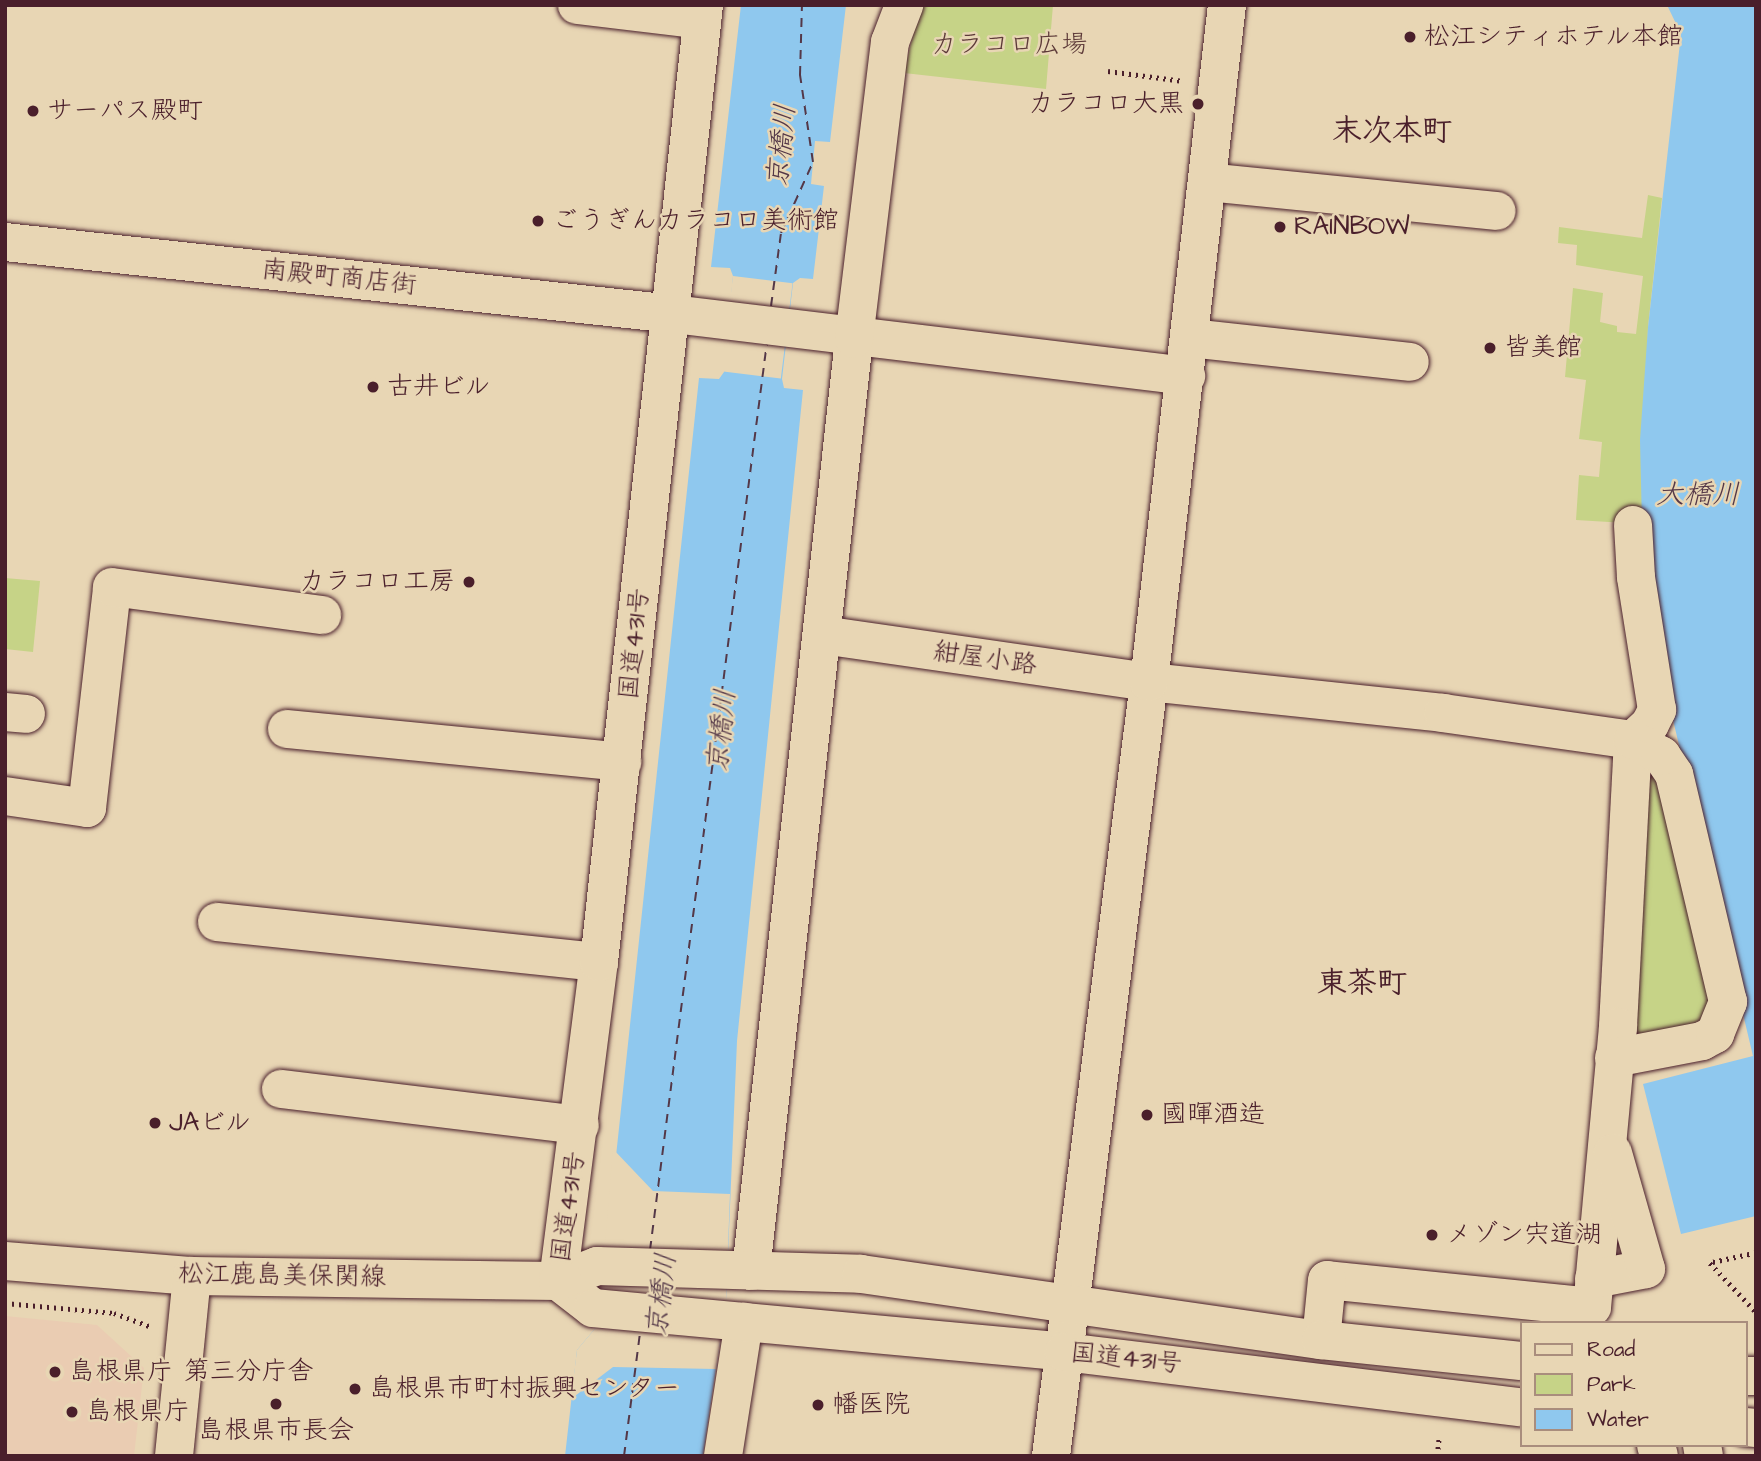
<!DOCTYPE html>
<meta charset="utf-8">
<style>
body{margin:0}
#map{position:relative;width:1761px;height:1461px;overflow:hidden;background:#e8d6b4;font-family:"Architects Daughter","Klee One",sans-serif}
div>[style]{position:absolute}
.built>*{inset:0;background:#eaccb2}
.green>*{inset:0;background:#c6d387}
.water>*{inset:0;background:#8fc8ee}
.pier>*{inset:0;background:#e8d6b4;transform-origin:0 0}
.ferry>*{height:2px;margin-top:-1px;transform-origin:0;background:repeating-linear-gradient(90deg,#543848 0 9px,transparent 0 16px)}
.path>*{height:4.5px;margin-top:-2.25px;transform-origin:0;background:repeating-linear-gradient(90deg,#4a1f2b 0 2px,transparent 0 7px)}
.roads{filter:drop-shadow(0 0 2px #4a1f2b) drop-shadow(0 0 2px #4a1f2b)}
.minor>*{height:38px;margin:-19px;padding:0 19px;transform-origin:19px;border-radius:19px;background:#e8d6b4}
.major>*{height:38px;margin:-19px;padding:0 19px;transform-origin:19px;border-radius:19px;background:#e8d6b4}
.highway>*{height:38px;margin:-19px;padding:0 19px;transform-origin:19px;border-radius:19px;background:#e8d6b4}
.dots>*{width:19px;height:19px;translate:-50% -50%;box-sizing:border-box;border:4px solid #e8d6b4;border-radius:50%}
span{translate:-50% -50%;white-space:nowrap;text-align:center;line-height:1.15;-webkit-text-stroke:5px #e8d6b4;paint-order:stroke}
.poi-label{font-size:26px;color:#4a1f2b}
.left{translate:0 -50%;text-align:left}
.right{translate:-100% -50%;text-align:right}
.park-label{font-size:26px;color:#5d3a39}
.street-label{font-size:26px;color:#4a1f2b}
.water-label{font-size:28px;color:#543848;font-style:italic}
.quarter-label{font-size:30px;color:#4a1f2b;font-weight:700}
.frame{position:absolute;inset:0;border:7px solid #4a1f2b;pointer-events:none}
.legend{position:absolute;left:1520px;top:1321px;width:228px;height:126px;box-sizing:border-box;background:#e8d6b4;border:2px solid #a98d7d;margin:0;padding:9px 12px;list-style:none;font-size:21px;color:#4a1f2b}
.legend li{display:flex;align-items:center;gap:14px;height:35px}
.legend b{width:35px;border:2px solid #a98d7d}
</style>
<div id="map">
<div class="built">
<i style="clip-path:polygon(5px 1316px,97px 1325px,144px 1368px,134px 1456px,5px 1456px)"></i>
</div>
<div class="green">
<i style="clip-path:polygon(920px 5px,1053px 5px,1046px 89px,904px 73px)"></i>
<i style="clip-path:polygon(1648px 195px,1662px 198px,1648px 327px,1642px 524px,1576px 520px,1579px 475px,1599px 477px,1602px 442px,1579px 439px,1586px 380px,1565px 377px,1573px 288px,1603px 293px,1600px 322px,1617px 326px,1617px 332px,1636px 334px,1643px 276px,1576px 265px,1577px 245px,1558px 243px,1559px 227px,1642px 238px)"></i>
<i style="clip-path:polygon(5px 578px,40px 581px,33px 652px,5px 649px)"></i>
<i style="clip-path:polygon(1653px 770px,1713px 1001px,1703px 1029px,1636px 1043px,1644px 778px)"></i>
</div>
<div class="water">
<i style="clip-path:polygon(741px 5px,846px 5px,830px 142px,815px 141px,811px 184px,824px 186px,813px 279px,800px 278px,793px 283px,782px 379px,784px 388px,803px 390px,737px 1041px,726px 1301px,703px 1456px,565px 1456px,577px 1350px,598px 1325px,699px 378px,719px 379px,724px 372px,733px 276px,730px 268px,711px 267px)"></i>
<i style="clip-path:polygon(1667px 5px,1756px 5px,1756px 1216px,1681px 1234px,1643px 1084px,1753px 1056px,1659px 661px,1642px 524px,1640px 440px,1648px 327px,1681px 34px)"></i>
</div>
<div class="pier">
<i style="left:733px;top:276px;width:60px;height:96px;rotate:7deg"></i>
<i style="clip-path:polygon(613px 1149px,653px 1191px,730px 1194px,726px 1301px,716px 1369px,613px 1367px,571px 1399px,577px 1350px,598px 1325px)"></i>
</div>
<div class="ferry">
<i style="left:771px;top:306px;width:74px;rotate:-82.2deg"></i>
<i style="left:781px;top:233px;width:78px;rotate:-65.7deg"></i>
<i style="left:813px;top:162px;width:88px;rotate:-98.5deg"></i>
<i style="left:800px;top:75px;width:70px;rotate:-88.4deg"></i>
<i style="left:650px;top:1250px;width:916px;rotate:-82.66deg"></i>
<i style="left:624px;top:1456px;width:125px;rotate:-82.6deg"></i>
</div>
<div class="path">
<i style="left:1108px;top:71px;width:76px;rotate:7.6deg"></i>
<i style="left:1756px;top:1253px;width:47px;rotate:167.7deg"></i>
<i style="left:1710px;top:1263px;width:67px;rotate:46.8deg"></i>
<i style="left:5px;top:1303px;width:109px;rotate:5.2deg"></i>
<i style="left:114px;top:1313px;width:40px;rotate:20.2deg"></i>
<i style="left:1437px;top:1456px;width:18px;rotate:-84deg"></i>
</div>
<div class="roads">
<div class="minor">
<i style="left:577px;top:5px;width:126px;rotate:6.8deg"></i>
<i style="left:1207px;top:182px;width:291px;rotate:5.7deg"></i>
<i style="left:5px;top:242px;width:672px;rotate:6.15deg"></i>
<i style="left:673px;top:314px;width:517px;rotate:6.89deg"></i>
<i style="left:1190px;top:338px;width:221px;rotate:6.2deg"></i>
<i style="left:822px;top:635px;width:330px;rotate:8.2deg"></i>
<i style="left:1149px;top:682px;width:296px;rotate:6deg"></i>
<i style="left:1443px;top:713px;width:192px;rotate:8.1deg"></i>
<i style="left:1633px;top:740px;width:287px;rotate:93deg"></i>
<i style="left:1618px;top:1027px;width:281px;rotate:95.3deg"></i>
<i style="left:1592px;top:1307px;width:266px;rotate:-174.2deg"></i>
<i style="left:1327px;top:1280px;width:60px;rotate:95.7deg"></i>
<i style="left:5px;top:712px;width:21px;rotate:5deg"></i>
<i style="left:287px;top:729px;width:337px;rotate:5.6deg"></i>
<i style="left:5px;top:796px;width:83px;rotate:8.3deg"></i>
<i style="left:87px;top:808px;width:222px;rotate:-83.5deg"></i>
<i style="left:112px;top:587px;width:212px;rotate:7.6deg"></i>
<i style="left:217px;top:922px;width:384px;rotate:6deg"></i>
<i style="left:1614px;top:1058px;width:90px;rotate:-10.9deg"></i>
<i style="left:1702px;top:1041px;width:15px;rotate:-28deg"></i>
<i style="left:1715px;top:1034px;width:35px;rotate:-68deg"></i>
<i style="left:1728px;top:1002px;width:234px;rotate:-103.3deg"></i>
<i style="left:1674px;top:774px;width:22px;rotate:-124deg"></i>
<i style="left:1662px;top:756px;width:33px;rotate:-151deg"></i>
<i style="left:1633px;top:740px;width:23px;rotate:-43deg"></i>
<i style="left:1650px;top:724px;width:16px;rotate:-63deg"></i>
<i style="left:1657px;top:710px;width:135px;rotate:-99deg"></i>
<i style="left:1636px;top:577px;width:52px;rotate:-93.3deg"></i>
<i style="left:281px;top:1089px;width:301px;rotate:6.9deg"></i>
<i style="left:751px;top:1271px;width:938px;rotate:-83.69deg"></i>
<i style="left:854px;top:339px;width:299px;rotate:-83.1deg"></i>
<i style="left:890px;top:42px;width:40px;rotate:-69deg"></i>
<i style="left:1594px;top:1279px;width:53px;rotate:-10.9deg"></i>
<i style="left:1646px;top:1269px;width:121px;rotate:-105.9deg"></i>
<i style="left:723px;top:1456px;width:136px;rotate:-81.1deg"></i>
<i style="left:1051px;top:1456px;width:780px;rotate:-82.78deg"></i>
<i style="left:1149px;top:682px;width:681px;rotate:-83.43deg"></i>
</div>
<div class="major">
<i style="left:5px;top:1261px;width:188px;rotate:4.6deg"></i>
<i style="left:192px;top:1276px;width:366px;rotate:0.8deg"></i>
<i style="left:1745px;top:1376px;width:11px"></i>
<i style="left:1745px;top:1427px;width:11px;rotate:5deg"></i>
<i style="left:174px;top:1456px;width:181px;rotate:-84.3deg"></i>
</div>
<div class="highway">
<i style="left:558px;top:1281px;width:322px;rotate:-82.7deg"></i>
<i style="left:599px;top:962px;width:963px;rotate:-83.74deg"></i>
<i style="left:558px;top:1281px;width:44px;rotate:37.6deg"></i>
<i style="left:593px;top:1308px;width:473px;rotate:5.3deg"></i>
<i style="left:1064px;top:1352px;width:460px;rotate:6.9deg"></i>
<i style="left:558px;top:1281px;width:42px;rotate:-21deg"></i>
<i style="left:597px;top:1266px;width:264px;rotate:1.7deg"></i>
<i style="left:861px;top:1274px;width:465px;rotate:8.2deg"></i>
<i style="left:1321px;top:1340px;width:201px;rotate:6deg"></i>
<i style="left:1656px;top:1445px;width:11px;rotate:75deg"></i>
<i style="left:1702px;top:1445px;width:11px;rotate:80deg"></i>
</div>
</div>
<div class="dots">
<i style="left:1410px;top:37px;background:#4a1f2b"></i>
<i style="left:1198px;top:104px;background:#4a1f2b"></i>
<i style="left:33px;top:111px;background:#4a1f2b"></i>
<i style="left:538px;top:221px;background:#4a1f2b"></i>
<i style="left:1280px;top:227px;background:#4a1f2b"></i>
<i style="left:1490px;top:348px;background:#4a1f2b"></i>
<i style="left:373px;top:387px;background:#4a1f2b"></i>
<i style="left:469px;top:582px;background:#4a1f2b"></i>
<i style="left:1147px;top:1115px;background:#4a1f2b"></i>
<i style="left:155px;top:1123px;background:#4a1f2b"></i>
<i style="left:1432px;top:1235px;background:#4a1f2b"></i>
<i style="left:55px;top:1372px;background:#4a1f2b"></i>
<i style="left:355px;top:1389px;background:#4a1f2b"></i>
<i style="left:276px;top:1404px;background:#4a1f2b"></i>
<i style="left:818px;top:1405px;background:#4a1f2b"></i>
<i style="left:72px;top:1412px;background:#4a1f2b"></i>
</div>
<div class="poi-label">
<span class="left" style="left:1424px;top:37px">松江シティホテル本館</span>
<span class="right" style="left:1184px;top:104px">カラコロ大黒</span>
<span class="left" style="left:47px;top:111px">サーパス殿町</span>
<span class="left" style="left:552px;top:221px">ごうぎんカラコロ美術館</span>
<span class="left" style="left:1294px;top:227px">RAINBOW</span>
<span class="left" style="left:1504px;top:348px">皆美館</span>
<span class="left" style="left:387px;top:387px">古井ビル</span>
<span class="right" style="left:455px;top:582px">カラコロ工房</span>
<span class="left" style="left:1161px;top:1115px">國暉酒造</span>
<span class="left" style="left:169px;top:1123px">JAビル</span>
<span class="left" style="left:1446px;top:1235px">メゾン宍道湖</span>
<span class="left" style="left:69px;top:1372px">島根県庁 第三分庁舎</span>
<span class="left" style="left:369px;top:1389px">島根県市町村振興センター</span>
<span class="left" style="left:832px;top:1405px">幡医院</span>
<span class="left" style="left:86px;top:1412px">島根県庁</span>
<span style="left:276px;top:1431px">島根県市長会</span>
</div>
<div class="park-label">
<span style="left:1009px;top:45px">カラコロ広場</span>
</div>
<div class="street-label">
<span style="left:339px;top:278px;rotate:6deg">南殿町商店街</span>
<span style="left:635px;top:644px;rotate:-84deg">国道431号</span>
<span style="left:985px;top:659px;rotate:8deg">紺屋小路</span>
<span style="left:569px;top:1207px;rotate:-82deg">国道431号</span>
<span style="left:282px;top:1276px;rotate:1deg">松江鹿島美保関線</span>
<span style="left:1126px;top:1359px;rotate:6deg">国道431号</span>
</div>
<div class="water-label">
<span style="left:782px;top:146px;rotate:-84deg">京橋川</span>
<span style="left:1698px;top:495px">大橋川</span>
<span style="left:722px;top:731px;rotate:-84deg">京橋川</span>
<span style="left:662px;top:1295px;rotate:-83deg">京橋川</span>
</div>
<div class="quarter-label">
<span style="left:1392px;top:131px">末次本町</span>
<span style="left:1362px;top:983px">東茶町</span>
</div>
<div class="frame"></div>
<ul class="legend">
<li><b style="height:9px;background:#e8d6b4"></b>Road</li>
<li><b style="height:19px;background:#c6d387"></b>Park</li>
<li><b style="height:19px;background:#8fc8ee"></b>Water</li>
</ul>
</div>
